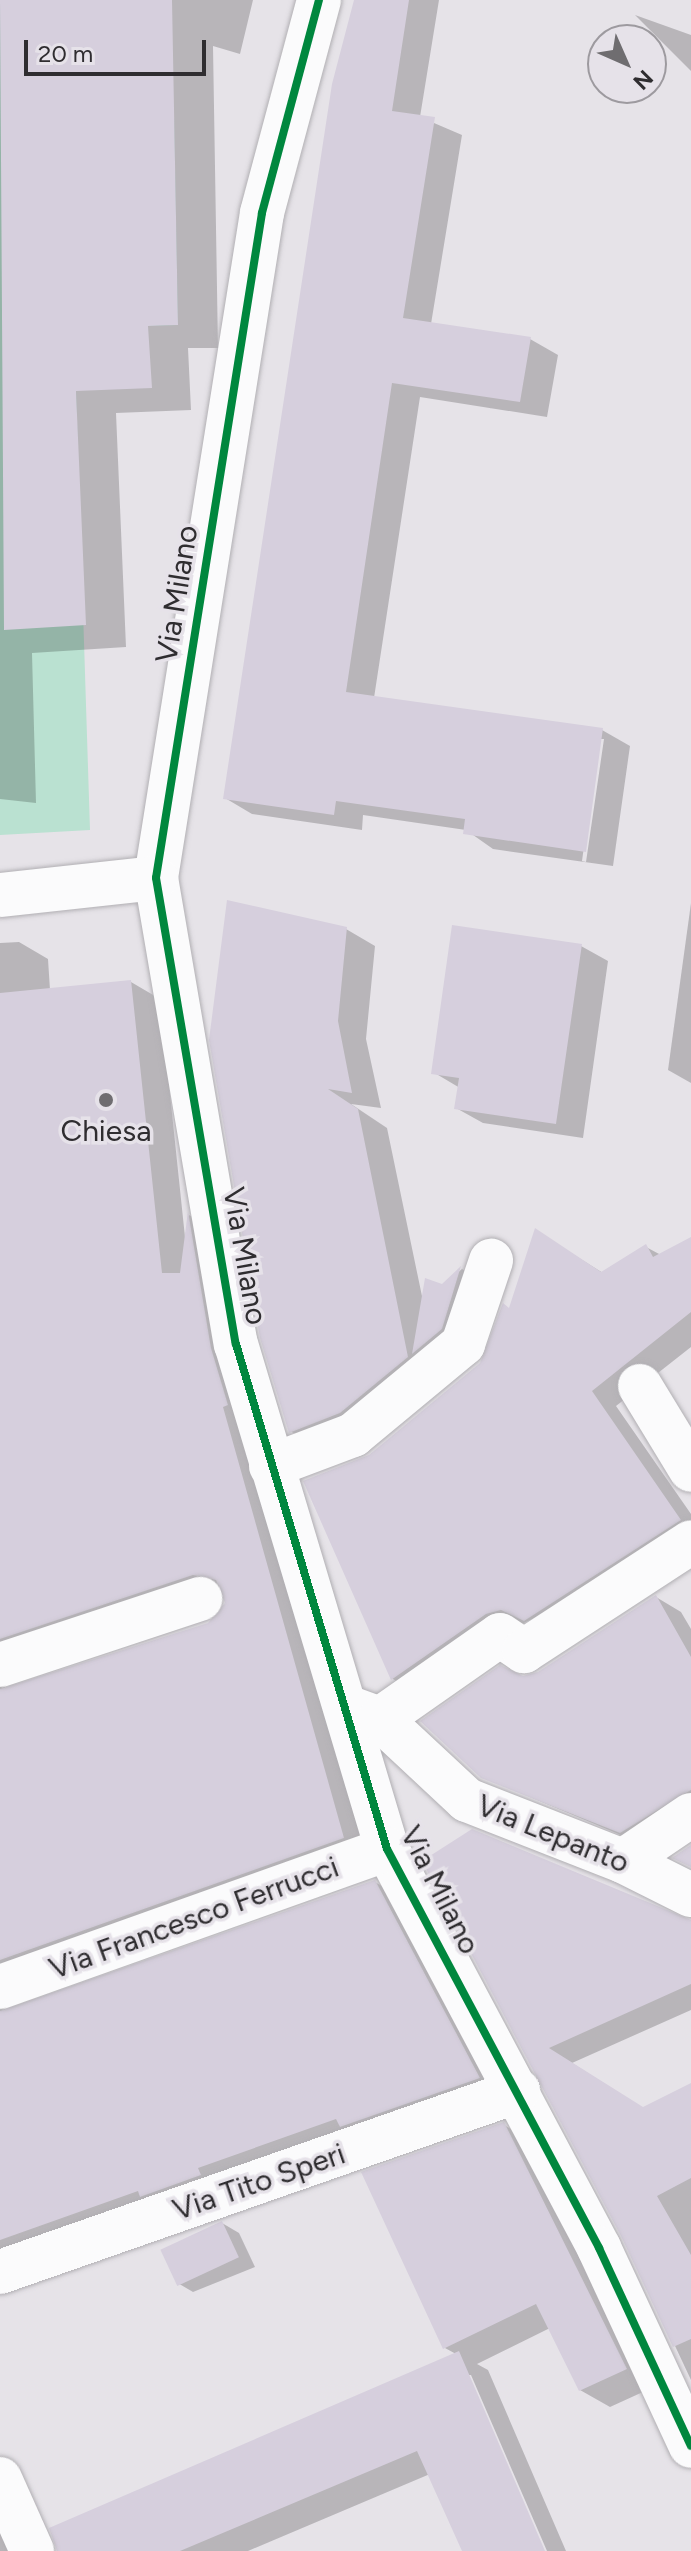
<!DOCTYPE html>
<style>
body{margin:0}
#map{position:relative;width:691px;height:2551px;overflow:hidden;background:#e6e3e8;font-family:Figtree,sans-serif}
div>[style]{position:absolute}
.green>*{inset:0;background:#bae1d1}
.shadow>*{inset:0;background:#0003}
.building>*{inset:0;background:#d6cfdd;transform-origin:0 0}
.roads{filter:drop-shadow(0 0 2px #b1afb3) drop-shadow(0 0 2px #b1afb3)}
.street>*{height:44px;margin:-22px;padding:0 22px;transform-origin:22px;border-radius:22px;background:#fbfbfc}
.cycleway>*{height:8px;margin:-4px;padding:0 4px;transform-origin:4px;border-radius:4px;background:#00873e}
.dots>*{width:22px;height:22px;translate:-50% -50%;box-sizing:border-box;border:4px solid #e6e2e9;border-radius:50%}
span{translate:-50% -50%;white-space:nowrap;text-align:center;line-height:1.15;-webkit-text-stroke:7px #e6e2e9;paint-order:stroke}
.street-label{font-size:30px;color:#2f2d30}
.poi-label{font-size:30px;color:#2f2d30}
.north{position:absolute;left:587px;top:24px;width:80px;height:80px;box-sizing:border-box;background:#e6e2e9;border:2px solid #9d9a9f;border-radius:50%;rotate:135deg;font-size:22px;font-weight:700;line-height:32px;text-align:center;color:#2f2d30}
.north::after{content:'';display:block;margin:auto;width:28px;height:36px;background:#6f6d70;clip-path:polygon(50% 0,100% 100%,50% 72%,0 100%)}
.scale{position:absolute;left:24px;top:40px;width:182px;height:36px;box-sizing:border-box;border:4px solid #2f2d30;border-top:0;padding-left:10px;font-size:24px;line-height:28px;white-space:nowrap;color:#2f2d30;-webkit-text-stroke:6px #e6e2e9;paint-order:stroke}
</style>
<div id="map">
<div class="green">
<i style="clip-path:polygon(0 0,139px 118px,174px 116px,178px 325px,148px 326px,76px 391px,90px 830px,0 835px)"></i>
</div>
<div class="shadow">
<i style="clip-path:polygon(0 0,253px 0,240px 54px,213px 46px,218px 348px,188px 348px,191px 410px,116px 413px,126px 647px,32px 653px,36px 803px,0 799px)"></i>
<i style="clip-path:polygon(evenodd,356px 0,439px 0,420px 117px,462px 135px,431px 324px,530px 339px,558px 355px,547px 417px,420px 397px,374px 698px,602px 730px,630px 746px,613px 866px,493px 849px,466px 830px,363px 815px,362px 830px,252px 814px,225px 798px,356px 0,599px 739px,604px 739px,586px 862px,582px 861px,599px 739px)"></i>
<i style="clip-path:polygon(635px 15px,691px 35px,691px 71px)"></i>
<i style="clip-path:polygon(691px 903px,691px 1083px,668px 1070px)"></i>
<i style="clip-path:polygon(346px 929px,375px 946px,366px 1039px,381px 1108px,351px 1104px,387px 1128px,423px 1301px,462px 1269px,496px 1288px,320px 1448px,290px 1431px,262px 1338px)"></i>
<i style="clip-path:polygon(evenodd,19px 942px,48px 959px,50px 990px,131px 982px,160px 999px,185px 1237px,189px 1215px,217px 1230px,372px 1854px,4px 1999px,6px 2013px,375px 1882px,404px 1899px,508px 2094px,0 2281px,0 943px,19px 942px,222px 1591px,226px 1605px,209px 1624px,5px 1691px,5px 1676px,222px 1591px)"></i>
<i style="clip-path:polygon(581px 946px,608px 961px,583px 1138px,483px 1123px,456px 1108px,460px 1088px,433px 1072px)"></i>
<i style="clip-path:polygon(536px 1231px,603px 1273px,646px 1247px,661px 1255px,691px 1240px,691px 1347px,616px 1406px,691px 1514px,691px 1544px,513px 1628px,418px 1694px,393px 1679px,306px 1482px,370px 1456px,481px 1364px,511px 1309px)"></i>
<i style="clip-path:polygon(656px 1597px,681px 1612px,691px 1629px,691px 1819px,647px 1846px,482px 1777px,523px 1678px,538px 1674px)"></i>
<i style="clip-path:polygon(424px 1862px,691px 1921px,691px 2010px,572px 2063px,644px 2109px,691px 2085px,691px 2380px,623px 2235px)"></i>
<i style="clip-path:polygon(504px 2125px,534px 2142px,656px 2386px,610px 2407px,580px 2390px,550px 2328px,477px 2364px,488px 2370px,566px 2551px,547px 2551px,471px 2375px,467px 2375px,543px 2551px,465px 2551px,430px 2474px,248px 2551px,58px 2551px,456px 2354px,445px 2348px)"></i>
<i style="clip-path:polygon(222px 2223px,239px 2233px,255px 2267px,193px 2292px,176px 2282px)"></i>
<i style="clip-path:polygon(0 2507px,19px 2551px,0 2551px)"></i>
</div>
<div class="building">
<i style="clip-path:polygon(0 0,172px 0,178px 325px,148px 326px,152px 388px,76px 391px,86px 625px,4px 630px)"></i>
<i style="clip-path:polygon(354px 0,409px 0,392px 111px,435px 117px,403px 318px,531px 337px,520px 402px,392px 383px,346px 692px,603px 728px,586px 852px,463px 834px,465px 819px,336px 801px,334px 815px,223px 799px,332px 84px)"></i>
<i style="clip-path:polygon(227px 900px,347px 927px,338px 1021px,352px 1093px,328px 1089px,358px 1109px,408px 1357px,340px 1413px,289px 1433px,260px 1338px,209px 1040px)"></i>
<i style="clip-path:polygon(452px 925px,582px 944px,556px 1124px,454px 1109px,459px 1078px,431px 1074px)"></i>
<i style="clip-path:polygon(131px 980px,162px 1273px,180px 1273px,188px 1211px,211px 1348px,228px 1405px,223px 1407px,344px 1838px,0 1960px,0 1689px,208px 1623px,225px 1603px,216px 1580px,193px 1575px,0 1639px,0 993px)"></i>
<i style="clip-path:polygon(535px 1228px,601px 1272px,646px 1244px,653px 1257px,691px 1237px,691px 1312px,592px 1391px,681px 1520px,524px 1621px,501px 1610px,486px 1614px,391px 1680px,303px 1481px,369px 1455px,480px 1363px,503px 1303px,509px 1308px)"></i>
<i style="clip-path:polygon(461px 1266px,442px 1329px,412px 1354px,425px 1278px,442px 1284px)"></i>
<i style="clip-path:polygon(656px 1595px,691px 1657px,691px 1790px,620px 1833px,481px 1778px,420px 1721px,500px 1665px,523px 1676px,538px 1672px)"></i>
<i style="clip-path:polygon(472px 1829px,691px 1920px,691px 1984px,549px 2048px,643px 2107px,691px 2083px,691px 2178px,657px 2196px,691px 2255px,691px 2339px,673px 2347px,621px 2236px,422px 1861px)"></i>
<i style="clip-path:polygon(691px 1845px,691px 1867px,672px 1858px)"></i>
<i style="clip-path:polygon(375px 1880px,480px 2078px,340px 2127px,336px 2119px,198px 2168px,201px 2175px,140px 2197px,138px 2191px,0 2240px,0 2011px)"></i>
<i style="clip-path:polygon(504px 2122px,627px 2369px,579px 2391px,536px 2304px,443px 2349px,361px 2172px)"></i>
<i style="left:222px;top:2221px;width:40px;height:68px;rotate:65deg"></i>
<i style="clip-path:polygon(459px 2351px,545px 2551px,462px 2551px,417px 2451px,180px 2551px,57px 2551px,49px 2528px)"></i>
</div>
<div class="roads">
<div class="street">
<i style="left:319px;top:0;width:220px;rotate:105deg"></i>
<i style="left:262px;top:213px;width:673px;rotate:99.06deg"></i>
<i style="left:156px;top:878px;width:473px;rotate:80.3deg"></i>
<i style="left:236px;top:1344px;width:527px;rotate:73.35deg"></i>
<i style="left:387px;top:1849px;width:452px;rotate:62deg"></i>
<i style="left:599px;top:2248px;width:218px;rotate:65.1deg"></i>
<i style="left:0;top:895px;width:157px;rotate:-6.2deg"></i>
<i style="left:640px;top:1386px;width:98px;rotate:58.7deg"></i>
<i style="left:271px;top:1466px;width:88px;rotate:-20.7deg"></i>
<i style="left:353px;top:1435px;width:143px;rotate:-39.6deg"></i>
<i style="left:463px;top:1344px;width:88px;rotate:-71.4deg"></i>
<i style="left:0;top:1665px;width:211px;rotate:-18.3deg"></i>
<i style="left:347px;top:1707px;width:35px;rotate:20deg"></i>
<i style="left:380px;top:1719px;width:119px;rotate:43deg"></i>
<i style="left:467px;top:1800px;width:168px;rotate:21.4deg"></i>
<i style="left:623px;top:1861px;width:76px;rotate:26.6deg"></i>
<i style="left:380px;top:1719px;width:146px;rotate:-35deg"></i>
<i style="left:500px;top:1635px;width:29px;rotate:34deg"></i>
<i style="left:524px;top:1651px;width:199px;rotate:-33.1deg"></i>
<i style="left:623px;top:1861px;width:82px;rotate:-34.1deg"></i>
<i style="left:0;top:1987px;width:411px;rotate:-19.6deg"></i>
<i style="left:0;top:2272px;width:549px;rotate:-19.26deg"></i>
<i style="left:0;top:2479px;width:79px;rotate:66deg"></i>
</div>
</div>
<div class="cycleway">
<i style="left:319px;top:0;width:220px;rotate:105deg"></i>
<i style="left:262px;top:213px;width:673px;rotate:99.06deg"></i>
<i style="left:156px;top:878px;width:473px;rotate:80.3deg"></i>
<i style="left:236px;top:1344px;width:527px;rotate:73.35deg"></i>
<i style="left:387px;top:1849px;width:452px;rotate:62deg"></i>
<i style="left:599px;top:2248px;width:218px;rotate:65.1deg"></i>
</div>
<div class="dots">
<i style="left:106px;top:1100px;background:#6f6d70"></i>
</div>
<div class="street-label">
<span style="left:177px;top:594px;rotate:-81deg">Via Milano</span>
<span style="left:245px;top:1256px;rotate:80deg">Via Milano</span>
<span style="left:553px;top:1834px;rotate:22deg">Via Lepanto</span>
<span style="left:440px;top:1890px;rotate:63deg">Via Milano</span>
<span style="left:194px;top:1918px;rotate:-20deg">Via Francesco Ferrucci</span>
<span style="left:259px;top:2182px;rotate:-19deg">Via Tito Speri</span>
</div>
<div class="poi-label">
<span style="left:106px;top:1131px">Chiesa</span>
</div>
<div class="north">N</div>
<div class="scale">20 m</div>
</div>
